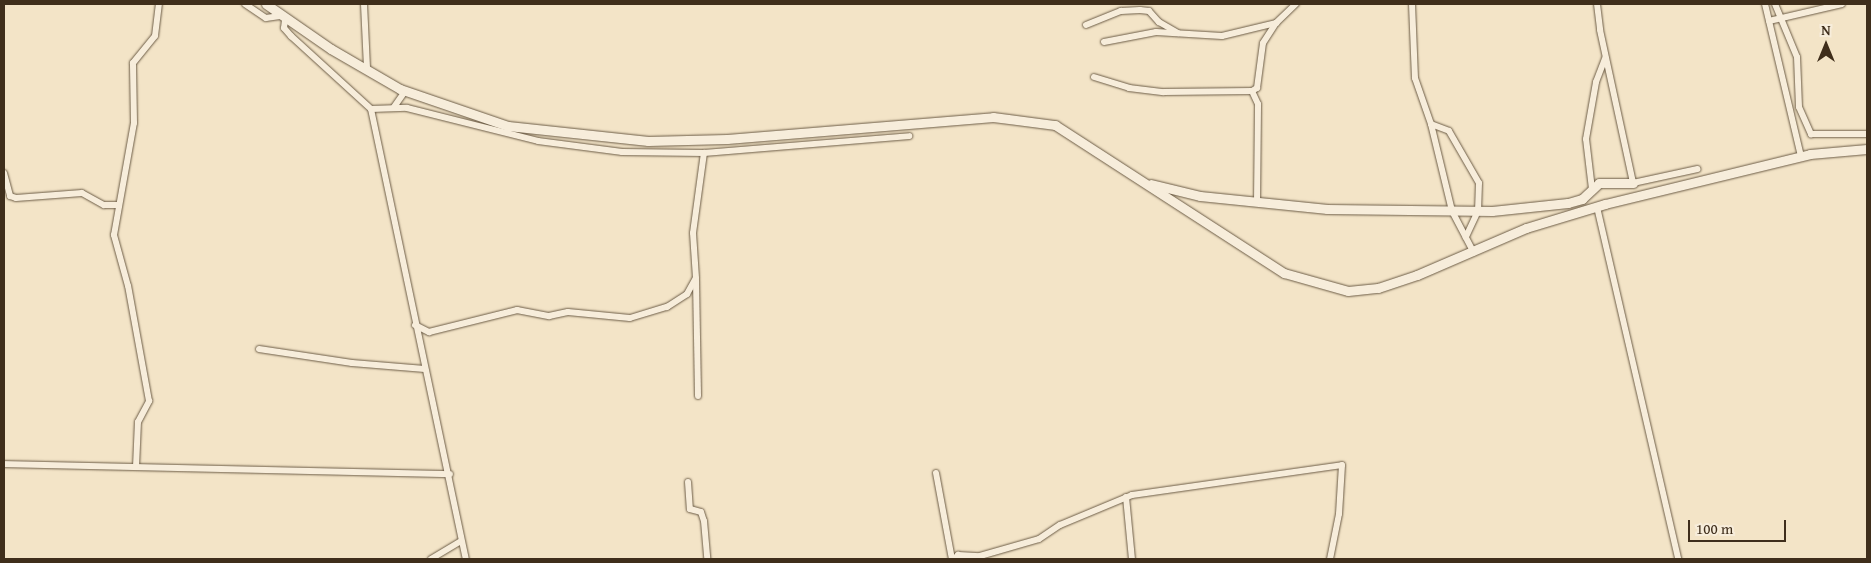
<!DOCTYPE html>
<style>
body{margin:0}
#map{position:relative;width:1871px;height:563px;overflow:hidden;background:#f3e4c7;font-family:"Gentium Book Plus",serif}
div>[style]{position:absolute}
.roads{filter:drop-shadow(0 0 1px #6c5c46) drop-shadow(0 0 1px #6c5c46)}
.street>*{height:6px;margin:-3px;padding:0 3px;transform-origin:3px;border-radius:3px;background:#f7eddb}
.secondary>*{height:9px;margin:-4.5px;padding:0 4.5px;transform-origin:4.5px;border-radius:4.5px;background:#f7eddb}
span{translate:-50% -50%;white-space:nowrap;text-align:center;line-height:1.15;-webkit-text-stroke:5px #f7eddb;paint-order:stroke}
.frame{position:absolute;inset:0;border:5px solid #3f2e1b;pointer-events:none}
.north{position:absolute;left:1801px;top:20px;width:50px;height:50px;-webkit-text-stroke:4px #f7eddb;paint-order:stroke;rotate:0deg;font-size:14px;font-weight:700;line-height:20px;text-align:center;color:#3f2e1b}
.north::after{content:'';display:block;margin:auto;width:18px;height:22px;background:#3f2e1b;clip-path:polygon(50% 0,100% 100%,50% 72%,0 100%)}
.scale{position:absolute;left:1688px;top:520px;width:98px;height:22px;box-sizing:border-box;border:2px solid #3f2e1b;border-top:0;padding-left:6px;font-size:15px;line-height:18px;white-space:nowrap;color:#3f2e1b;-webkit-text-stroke:4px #f7eddb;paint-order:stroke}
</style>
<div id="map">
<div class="roads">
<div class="street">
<i style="left:245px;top:4px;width:25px;rotate:34deg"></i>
<i style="left:266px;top:18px;width:14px;rotate:-8deg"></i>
<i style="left:364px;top:4px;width:63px;rotate:87.3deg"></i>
<i style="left:1412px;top:4px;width:74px;rotate:87.7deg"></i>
<i style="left:1415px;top:78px;width:49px;rotate:70.8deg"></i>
<i style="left:1431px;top:124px;width:89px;rotate:76.4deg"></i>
<i style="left:1452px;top:211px;width:47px;rotate:62.4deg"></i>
<i style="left:1597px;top:4px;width:26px;rotate:83deg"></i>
<i style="left:1600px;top:30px;width:157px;rotate:77.8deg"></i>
<i style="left:1633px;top:183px;width:66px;rotate:-12.2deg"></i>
<i style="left:1765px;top:4px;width:156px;rotate:76.7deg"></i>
<i style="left:1775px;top:4px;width:57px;rotate:67.5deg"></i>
<i style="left:1797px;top:57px;width:50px;rotate:87.7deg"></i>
<i style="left:1799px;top:107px;width:30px;rotate:66deg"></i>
<i style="left:1811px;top:134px;width:56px"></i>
<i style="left:285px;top:20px;width:8px;rotate:97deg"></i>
<i style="left:284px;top:28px;width:11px;rotate:49deg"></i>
<i style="left:291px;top:36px;width:108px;rotate:42.4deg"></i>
<i style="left:371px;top:109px;width:460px;rotate:78.1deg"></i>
<i style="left:1769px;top:21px;width:75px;rotate:-13.1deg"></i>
<i style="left:1086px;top:25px;width:38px;rotate:-22deg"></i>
<i style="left:1121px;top:11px;width:19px;rotate:-3deg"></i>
<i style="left:1140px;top:10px;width:9px;rotate:6deg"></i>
<i style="left:1149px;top:11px;width:15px;rotate:48deg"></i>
<i style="left:1159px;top:22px;width:22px;rotate:30deg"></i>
<i style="left:1104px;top:42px;width:53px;rotate:-10.9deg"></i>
<i style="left:1156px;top:32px;width:66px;rotate:3.5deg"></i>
<i style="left:1222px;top:36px;width:56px;rotate:-13.5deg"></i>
<i style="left:1094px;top:77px;width:37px;rotate:17deg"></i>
<i style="left:1129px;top:88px;width:35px;rotate:7deg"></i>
<i style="left:1164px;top:92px;width:88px;rotate:-0.7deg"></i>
<i style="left:394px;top:107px;width:19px;rotate:-55deg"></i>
<i style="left:371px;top:109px;width:36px;rotate:-2deg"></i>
<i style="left:407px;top:108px;width:135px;rotate:14.1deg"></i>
<i style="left:538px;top:141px;width:85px;rotate:7.5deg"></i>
<i style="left:622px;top:152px;width:82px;rotate:0.7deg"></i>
<i style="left:704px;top:153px;width:206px;rotate:-4.7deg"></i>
<i style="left:1431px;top:124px;width:19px;rotate:21deg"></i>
<i style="left:1449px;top:131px;width:60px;rotate:60deg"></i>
<i style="left:1479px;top:183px;width:28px;rotate:92deg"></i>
<i style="left:1478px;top:211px;width:29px;rotate:115deg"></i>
<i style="left:4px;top:173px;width:24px;rotate:75deg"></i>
<i style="left:10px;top:196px;width:6px;rotate:18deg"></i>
<i style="left:16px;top:198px;width:66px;rotate:-4.3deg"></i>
<i style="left:82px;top:193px;width:25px;rotate:29deg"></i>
<i style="left:104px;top:205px;width:15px"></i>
<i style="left:1592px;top:189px;width:50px;rotate:-96.8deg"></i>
<i style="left:1586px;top:139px;width:58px;rotate:-80deg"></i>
<i style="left:1596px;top:82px;width:26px;rotate:-69deg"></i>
<i style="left:1257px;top:203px;width:99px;rotate:-89.4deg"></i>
<i style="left:1258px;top:104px;width:14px;rotate:-115deg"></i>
<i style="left:1252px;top:91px;width:6px;rotate:-31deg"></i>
<i style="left:1257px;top:88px;width:45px;rotate:-82.4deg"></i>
<i style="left:1263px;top:43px;width:24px;rotate:-57deg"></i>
<i style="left:1276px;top:23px;width:28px;rotate:-44deg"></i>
<i style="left:1597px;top:207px;width:361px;rotate:77deg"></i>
<i style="left:696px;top:280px;width:116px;rotate:89deg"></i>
<i style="left:415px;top:325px;width:16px;rotate:27deg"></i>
<i style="left:429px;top:332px;width:91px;rotate:-14deg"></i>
<i style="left:517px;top:310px;width:33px;rotate:11deg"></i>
<i style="left:549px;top:316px;width:19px;rotate:-12deg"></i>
<i style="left:568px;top:312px;width:62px;rotate:5.5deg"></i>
<i style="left:630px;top:318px;width:39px;rotate:-17deg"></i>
<i style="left:667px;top:307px;width:24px;rotate:-33deg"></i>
<i style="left:687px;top:294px;width:18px;rotate:-61deg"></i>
<i style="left:696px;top:278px;width:45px;rotate:-93.8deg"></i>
<i style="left:693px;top:233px;width:81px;rotate:-82.2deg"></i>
<i style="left:259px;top:349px;width:94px;rotate:8.6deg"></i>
<i style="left:352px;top:363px;width:73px;rotate:4.7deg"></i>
<i style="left:4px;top:464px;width:446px;rotate:1.3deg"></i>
<i style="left:136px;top:467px;width:45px;rotate:-87.5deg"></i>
<i style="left:138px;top:422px;width:24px;rotate:-62deg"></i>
<i style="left:149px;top:401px;width:117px;rotate:-100.3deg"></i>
<i style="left:128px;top:286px;width:53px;rotate:-105.4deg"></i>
<i style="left:114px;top:235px;width:114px;rotate:-79.9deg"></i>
<i style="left:134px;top:123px;width:60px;rotate:-91deg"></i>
<i style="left:133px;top:63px;width:35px;rotate:-51deg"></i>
<i style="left:155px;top:36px;width:32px;rotate:-83deg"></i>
<i style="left:936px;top:473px;width:87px;rotate:79.5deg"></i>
<i style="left:688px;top:482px;width:27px;rotate:86deg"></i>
<i style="left:690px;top:509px;width:11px;rotate:15deg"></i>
<i style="left:701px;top:512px;width:9px;rotate:72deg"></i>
<i style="left:704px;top:521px;width:38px;rotate:85deg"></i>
<i style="left:1126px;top:497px;width:62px;rotate:84.5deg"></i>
<i style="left:431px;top:559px;width:35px;rotate:-31deg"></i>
<i style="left:954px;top:559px;width:6px;rotate:-45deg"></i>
<i style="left:958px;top:555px;width:22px;rotate:3deg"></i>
<i style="left:980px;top:556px;width:61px;rotate:-16.1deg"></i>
<i style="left:1039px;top:539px;width:25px;rotate:-34deg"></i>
<i style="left:1060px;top:525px;width:78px;rotate:-22.6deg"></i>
<i style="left:1132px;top:495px;width:212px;rotate:-8.1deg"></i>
<i style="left:1342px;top:465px;width:49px;rotate:93.5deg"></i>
<i style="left:1339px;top:514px;width:46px;rotate:101.3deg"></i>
</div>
<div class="secondary">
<i style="left:266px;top:4px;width:79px;rotate:34.7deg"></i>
<i style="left:331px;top:49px;width:80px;rotate:30.1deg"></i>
<i style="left:400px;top:89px;width:114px;rotate:18.9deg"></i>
<i style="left:508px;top:126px;width:141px;rotate:6.1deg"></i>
<i style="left:648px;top:141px;width:79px;rotate:-1.5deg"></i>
<i style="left:727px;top:139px;width:267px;rotate:-4.7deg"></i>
<i style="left:993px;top:117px;width:63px;rotate:7.4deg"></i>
<i style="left:1055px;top:125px;width:273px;rotate:32.9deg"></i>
<i style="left:1284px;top:273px;width:66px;rotate:15.7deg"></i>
<i style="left:1348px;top:291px;width:30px;rotate:-6deg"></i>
<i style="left:1378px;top:288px;width:41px;rotate:-18.4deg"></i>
<i style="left:1417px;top:275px;width:119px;rotate:-23.3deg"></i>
<i style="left:1526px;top:228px;width:83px;rotate:-16.9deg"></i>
<i style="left:1605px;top:204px;width:211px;rotate:-13.7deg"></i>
<i style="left:1810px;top:154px;width:57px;rotate:-5deg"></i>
<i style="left:1151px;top:184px;width:50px;rotate:13.8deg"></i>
<i style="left:1200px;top:196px;width:128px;rotate:5.8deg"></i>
<i style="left:1327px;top:209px;width:165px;rotate:0.7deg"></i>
<i style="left:1492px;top:211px;width:76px;rotate:-6deg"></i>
<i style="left:1568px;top:203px;width:15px;rotate:-16deg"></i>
<i style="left:1582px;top:199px;width:23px;rotate:-43deg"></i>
<i style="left:1599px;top:183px;width:34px"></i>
</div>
</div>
<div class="frame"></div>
<div class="north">N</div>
<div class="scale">100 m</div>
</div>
